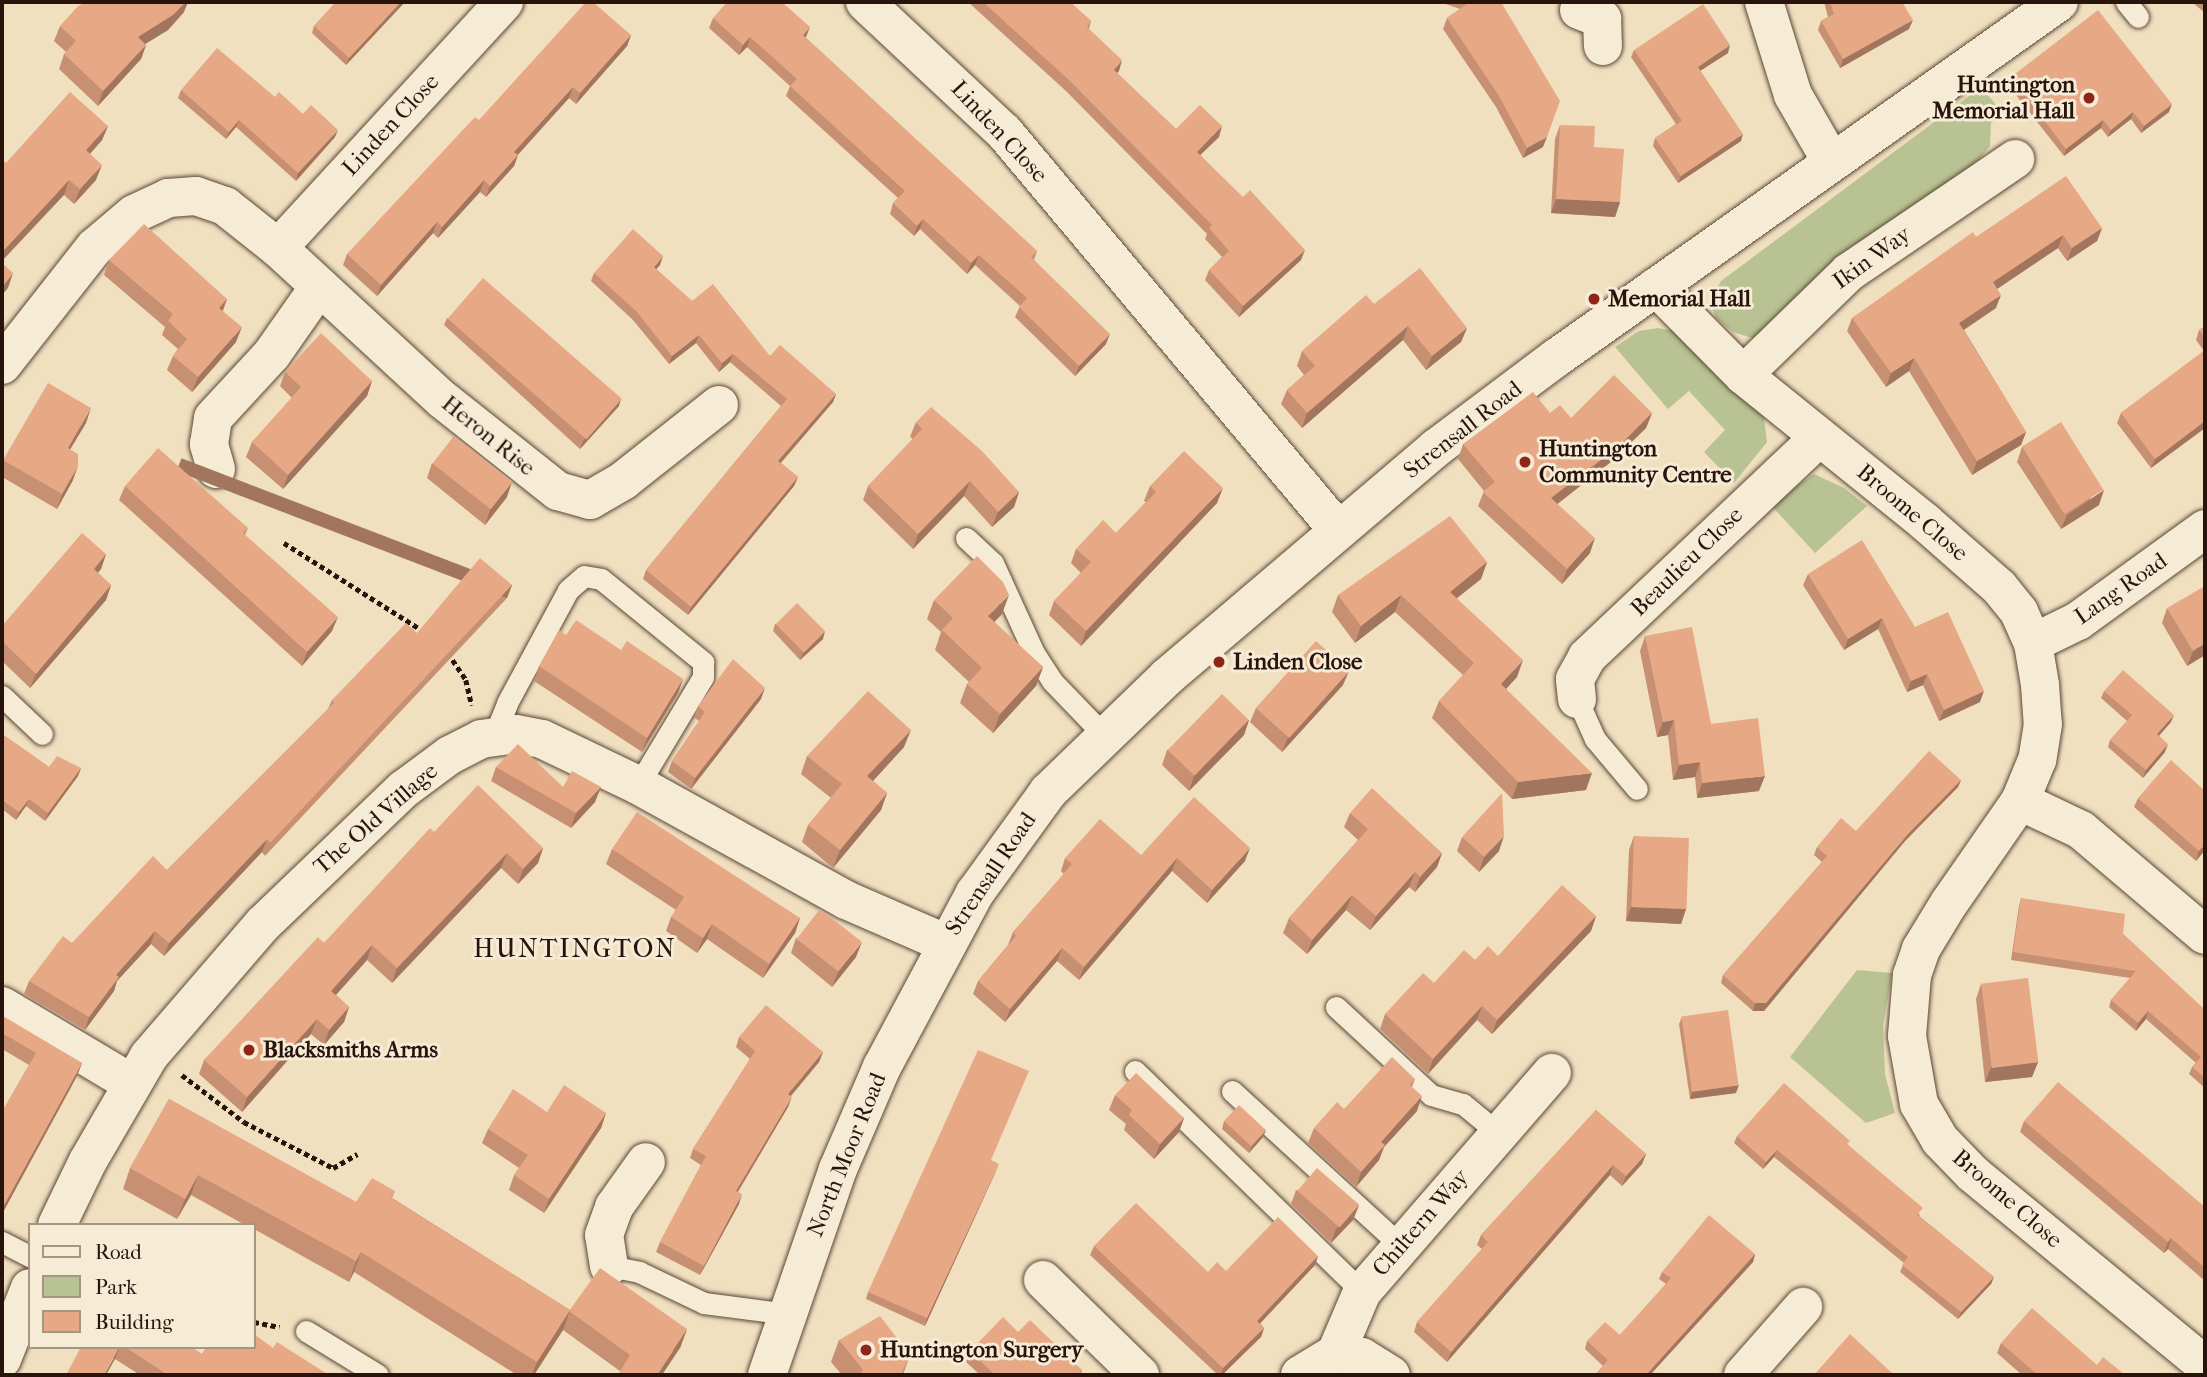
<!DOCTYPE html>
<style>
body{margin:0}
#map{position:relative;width:2207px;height:1377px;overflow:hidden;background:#f1e0bf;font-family:"IM FELL French Canon",serif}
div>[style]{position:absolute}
.green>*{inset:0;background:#b9c292}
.path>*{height:4.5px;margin-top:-2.25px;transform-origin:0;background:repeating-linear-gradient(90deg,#28140d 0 5px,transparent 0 8.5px)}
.roads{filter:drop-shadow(0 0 2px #5a473a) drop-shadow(0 0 2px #5a473a)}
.lane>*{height:21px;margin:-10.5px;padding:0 10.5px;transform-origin:10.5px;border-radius:10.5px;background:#f6ebd5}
.street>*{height:38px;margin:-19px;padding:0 19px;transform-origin:19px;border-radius:19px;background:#f6ebd5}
.secondary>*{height:38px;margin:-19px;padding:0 19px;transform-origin:19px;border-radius:19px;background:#f6ebd5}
.wall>*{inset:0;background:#c79073}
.shaded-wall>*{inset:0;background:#a2765e;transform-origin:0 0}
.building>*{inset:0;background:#e7a886;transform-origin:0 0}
.dots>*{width:19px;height:19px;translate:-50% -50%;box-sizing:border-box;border:4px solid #f6ebd5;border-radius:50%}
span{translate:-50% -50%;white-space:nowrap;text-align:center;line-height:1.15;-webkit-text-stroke:6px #f6ebd5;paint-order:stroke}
.poi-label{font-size:23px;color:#28140d;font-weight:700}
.right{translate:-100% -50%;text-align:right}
.left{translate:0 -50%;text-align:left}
.street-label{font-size:23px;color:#28140d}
.quarter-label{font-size:26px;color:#28140d;letter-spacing:2px}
.frame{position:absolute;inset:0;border:4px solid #28140d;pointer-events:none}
.legend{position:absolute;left:28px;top:1223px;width:228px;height:126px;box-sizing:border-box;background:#f6ebd5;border:2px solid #a49585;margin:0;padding:9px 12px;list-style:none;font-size:21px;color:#28140d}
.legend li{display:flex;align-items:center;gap:14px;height:35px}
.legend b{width:35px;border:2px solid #a49585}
</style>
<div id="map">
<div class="green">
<i style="clip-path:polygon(1981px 87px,2003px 113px,1991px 122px,1990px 146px,1973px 167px,1826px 268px,1767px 330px,1752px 338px,1733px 332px,1716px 318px,1710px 302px,1721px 281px)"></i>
<i style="clip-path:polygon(1658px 328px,1674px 331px,1763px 410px,1767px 442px,1734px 483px,1704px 452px,1725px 430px,1689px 391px,1668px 409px,1615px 347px,1639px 331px)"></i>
<i style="clip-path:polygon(1814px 474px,1844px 488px,1867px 506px,1815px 553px,1770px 504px)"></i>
<i style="clip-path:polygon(1857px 970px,1892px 973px,1883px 1026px,1885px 1074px,1895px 1113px,1866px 1123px,1790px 1057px)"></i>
</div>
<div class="path">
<i style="left:284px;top:543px;width:165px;rotate:32.3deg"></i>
<i style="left:448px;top:653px;width:32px;rotate:56deg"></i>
<i style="left:466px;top:680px;width:26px;rotate:77deg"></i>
<i style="left:182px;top:1075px;width:78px;rotate:37.2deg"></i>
<i style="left:244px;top:1122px;width:100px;rotate:27.3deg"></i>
<i style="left:333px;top:1168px;width:28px;rotate:-30deg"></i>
<i style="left:254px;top:1322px;width:26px;rotate:11deg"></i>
</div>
<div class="roads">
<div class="lane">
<i style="left:2126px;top:2px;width:19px;rotate:51deg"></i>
<i style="left:966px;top:538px;width:37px;rotate:43deg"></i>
<i style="left:993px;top:563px;width:99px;rotate:65.5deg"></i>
<i style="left:1034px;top:653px;width:33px;rotate:57deg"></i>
<i style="left:1052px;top:681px;width:75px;rotate:46.1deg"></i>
<i style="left:2px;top:696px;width:55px;rotate:43.5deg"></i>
<i style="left:1577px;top:699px;width:44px;rotate:65.8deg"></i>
<i style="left:1595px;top:739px;width:65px;rotate:50deg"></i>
<i style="left:494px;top:736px;width:35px;rotate:-68deg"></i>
<i style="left:507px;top:703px;width:128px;rotate:-61.6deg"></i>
<i style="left:568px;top:590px;width:21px;rotate:-41deg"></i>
<i style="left:584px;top:576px;width:17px;rotate:10deg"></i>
<i style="left:601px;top:579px;width:132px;rotate:39.1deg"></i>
<i style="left:703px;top:662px;width:15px;rotate:90deg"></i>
<i style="left:703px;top:677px;width:126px;rotate:121deg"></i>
<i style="left:1336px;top:1007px;width:129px;rotate:42.8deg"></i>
<i style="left:1431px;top:1095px;width:33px;rotate:16deg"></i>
<i style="left:1463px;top:1104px;width:45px;rotate:39.6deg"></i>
<i style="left:1135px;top:1071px;width:317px;rotate:44.2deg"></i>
<i style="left:1232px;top:1091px;width:228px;rotate:42.5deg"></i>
<i style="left:2px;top:1242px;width:31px;rotate:27deg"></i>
<i style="left:609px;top:1266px;width:31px;rotate:11deg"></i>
<i style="left:639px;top:1272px;width:72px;rotate:25.5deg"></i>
<i style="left:704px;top:1303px;width:84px;rotate:7.5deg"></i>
<i style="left:306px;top:1331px;width:84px;rotate:31.4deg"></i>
</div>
<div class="street">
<i style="left:865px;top:2px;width:190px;rotate:43.1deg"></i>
<i style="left:1004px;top:132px;width:520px;rotate:50deg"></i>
<i style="left:1764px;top:2px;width:97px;rotate:72.7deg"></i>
<i style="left:1793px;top:95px;width:76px;rotate:60.1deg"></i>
<i style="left:1579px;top:10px;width:25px;rotate:21deg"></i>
<i style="left:1602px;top:19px;width:27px;rotate:88deg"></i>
<i style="left:278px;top:248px;width:334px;rotate:-47.4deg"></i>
<i style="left:1656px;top:287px;width:124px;rotate:45.3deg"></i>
<i style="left:1743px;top:375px;width:234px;rotate:38.9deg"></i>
<i style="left:1925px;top:522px;width:98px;rotate:41.3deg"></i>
<i style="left:1999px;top:587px;width:32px;rotate:51deg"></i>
<i style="left:2019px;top:612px;width:34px;rotate:66deg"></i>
<i style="left:2033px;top:643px;width:43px;rotate:80.5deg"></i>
<i style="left:2040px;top:685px;width:39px;rotate:86deg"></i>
<i style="left:2043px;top:724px;width:36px;rotate:99deg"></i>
<i style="left:2037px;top:760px;width:44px;rotate:112.5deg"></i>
<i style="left:2020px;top:801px;width:124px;rotate:124.8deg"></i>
<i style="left:1949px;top:903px;width:54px;rotate:121.3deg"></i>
<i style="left:1921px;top:949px;width:28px;rotate:109deg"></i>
<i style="left:1912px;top:975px;width:61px;rotate:94.7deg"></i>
<i style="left:1907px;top:1036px;width:69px;rotate:80deg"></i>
<i style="left:1919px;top:1104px;width:42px;rotate:59.7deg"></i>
<i style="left:1940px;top:1140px;width:47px;rotate:45.9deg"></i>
<i style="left:1973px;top:1174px;width:301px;rotate:39.5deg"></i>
<i style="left:2px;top:365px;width:150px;rotate:-51.8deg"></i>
<i style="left:95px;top:247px;width:51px;rotate:-40.2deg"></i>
<i style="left:134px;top:214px;width:38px;rotate:-25deg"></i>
<i style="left:168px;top:198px;width:28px;rotate:-4deg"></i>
<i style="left:196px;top:196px;width:31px;rotate:19deg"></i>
<i style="left:225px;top:206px;width:68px;rotate:38.4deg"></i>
<i style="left:278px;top:248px;width:224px;rotate:42.7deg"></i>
<i style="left:443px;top:400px;width:147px;rotate:38.4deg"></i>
<i style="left:558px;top:491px;width:33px;rotate:16deg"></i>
<i style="left:590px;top:500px;width:39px;rotate:-30deg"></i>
<i style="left:624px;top:480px;width:121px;rotate:-38.3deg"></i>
<i style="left:1743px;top:375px;width:148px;rotate:-44.2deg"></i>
<i style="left:1849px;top:272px;width:201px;rotate:-34.2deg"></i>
<i style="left:216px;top:469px;width:26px;rotate:-106deg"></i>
<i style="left:209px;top:444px;width:26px;rotate:-81deg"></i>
<i style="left:213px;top:418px;width:87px;rotate:-47.3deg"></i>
<i style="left:272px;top:354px;width:82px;rotate:-55deg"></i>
<i style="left:2033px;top:643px;width:50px;rotate:-26.1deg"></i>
<i style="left:2078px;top:621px;width:157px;rotate:-35.9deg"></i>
<i style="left:1577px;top:699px;width:20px;rotate:-96deg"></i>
<i style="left:1575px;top:679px;width:25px;rotate:-61deg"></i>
<i style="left:1587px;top:657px;width:320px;rotate:-43.4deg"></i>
<i style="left:2020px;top:801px;width:68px;rotate:25.4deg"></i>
<i style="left:2081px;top:830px;width:162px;rotate:40.3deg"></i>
<i style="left:2px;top:1006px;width:150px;rotate:30.8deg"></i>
<i style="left:57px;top:1225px;width:71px;rotate:-64.2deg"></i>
<i style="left:88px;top:1161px;width:121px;rotate:-59.8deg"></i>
<i style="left:149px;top:1056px;width:174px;rotate:-49.2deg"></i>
<i style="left:263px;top:924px;width:195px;rotate:-43.8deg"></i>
<i style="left:404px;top:789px;width:57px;rotate:-36.5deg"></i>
<i style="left:450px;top:755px;width:35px;rotate:-27deg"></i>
<i style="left:481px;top:739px;width:35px;rotate:-8deg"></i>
<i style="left:516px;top:734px;width:26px;rotate:11deg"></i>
<i style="left:542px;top:739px;width:106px;rotate:25.6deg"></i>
<i style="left:638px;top:785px;width:238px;rotate:28.9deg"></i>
<i style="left:846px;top:900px;width:108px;rotate:23.5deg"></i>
<i style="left:609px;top:1266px;width:31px;rotate:-99deg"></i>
<i style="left:604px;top:1235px;width:30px;rotate:-70deg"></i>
<i style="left:614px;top:1207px;width:55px;rotate:-54.6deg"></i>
<i style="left:1043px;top:1280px;width:136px;rotate:44.4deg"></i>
<i style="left:1336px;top:1353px;width:26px;rotate:9deg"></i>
<i style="left:1362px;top:1357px;width:34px;rotate:32deg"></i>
<i style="left:2px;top:1359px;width:76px;rotate:-68.5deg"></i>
<i style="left:1300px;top:1375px;width:42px;rotate:-31.4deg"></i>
<i style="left:1336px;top:1353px;width:66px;rotate:-66.9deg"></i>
<i style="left:1362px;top:1292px;width:290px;rotate:-49.1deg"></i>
<i style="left:1743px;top:1375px;width:91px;rotate:-48.6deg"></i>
</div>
<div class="secondary">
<i style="left:767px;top:1375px;width:218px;rotate:-71deg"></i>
<i style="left:838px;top:1169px;width:111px;rotate:-66.7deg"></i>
<i style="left:882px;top:1067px;width:197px;rotate:-61.9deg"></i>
<i style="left:975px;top:893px;width:125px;rotate:-54.1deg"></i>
<i style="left:1048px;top:792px;width:165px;rotate:-44deg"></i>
<i style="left:1167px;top:677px;width:353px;rotate:-40.4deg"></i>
<i style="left:1436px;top:448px;width:150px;rotate:-36.9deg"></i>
<i style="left:1556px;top:358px;width:616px;rotate:-35.29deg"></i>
</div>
</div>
<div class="wall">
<i style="clip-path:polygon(336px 2px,405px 2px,346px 65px,312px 33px,314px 26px)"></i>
<i style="clip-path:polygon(968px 2px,1070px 2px,1091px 21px,1089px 29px,1119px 71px,1117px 73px,1176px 129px,1219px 137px,1200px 155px,1301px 260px,1239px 317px,1205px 280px,1209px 270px,1222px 257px,1205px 239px,1207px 234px,1066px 91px)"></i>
<i style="clip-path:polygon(1440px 2px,1501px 2px,1543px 147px,1523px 158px,1496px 107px,1443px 29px,1447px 18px,1460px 9px)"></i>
<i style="clip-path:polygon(1824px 2px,1902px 2px,1909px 29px,1840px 68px,1818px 30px,1821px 21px,1828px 17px)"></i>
<i style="clip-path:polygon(2192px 2px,2205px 2px,2205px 13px)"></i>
<i style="clip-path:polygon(184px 12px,168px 30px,145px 44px,146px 45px,141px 59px,98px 106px,59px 69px,64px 54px,66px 52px,54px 41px,60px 26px)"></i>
<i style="clip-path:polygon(713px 18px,806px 38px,1037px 251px,1034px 260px,1106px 344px,1075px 376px,1015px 317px,1020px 306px,975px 265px,967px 274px,920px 229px,914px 236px,890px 214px,893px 203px,898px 198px,786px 96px,790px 86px,747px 47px,739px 55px,709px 28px)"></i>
<i style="clip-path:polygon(631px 35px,627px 46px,576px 104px,569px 98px,518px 155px,514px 166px,486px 197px,480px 192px,438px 238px,433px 233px,377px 296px,343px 265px,347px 254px)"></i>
<i style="clip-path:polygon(1634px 50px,1728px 53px,1700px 71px,1741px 141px,1678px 183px,1653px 146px,1655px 138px,1676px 124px,1631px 57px)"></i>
<i style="clip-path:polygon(2011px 77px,2169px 112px,2141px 133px,2131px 119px,2108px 137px,2101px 128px,2064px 156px,2008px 85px)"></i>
<i style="clip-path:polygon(181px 90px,275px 97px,303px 114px,335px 137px,296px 181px,236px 127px,226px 139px,178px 98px)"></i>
<i style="clip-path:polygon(1560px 125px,1594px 147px,1620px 202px,1615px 217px,1551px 213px,1555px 139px)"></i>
<i style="clip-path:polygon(108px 126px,102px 140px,90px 154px,96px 180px,74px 204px,64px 195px,6px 163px)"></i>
<i style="clip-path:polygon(2102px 228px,2097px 241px,2067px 261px,2058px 248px,1997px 289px,1996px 308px,1964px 330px,2026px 432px,2021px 445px,1972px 475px,1909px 371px,1886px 387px,1847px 331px,1852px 318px,1976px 237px)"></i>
<i style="clip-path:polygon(109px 260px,227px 299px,223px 311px,236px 342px,192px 392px,167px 370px,173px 356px,178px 349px,162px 335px,165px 327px,104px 275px)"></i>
<i style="clip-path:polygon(660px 265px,656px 269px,692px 301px,770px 356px,836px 394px,833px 402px,781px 463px,798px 477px,794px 486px,688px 615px,643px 579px,646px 570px,781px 406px,730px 362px,719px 372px,696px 343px,669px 364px,633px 320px,591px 281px,594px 273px)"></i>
<i style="clip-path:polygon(1374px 304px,1467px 328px,1461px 342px,1426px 370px,1403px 340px,1302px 428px,1281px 404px,1287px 390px,1304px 375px,1297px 366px,1302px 351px)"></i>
<i style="clip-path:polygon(447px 318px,619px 406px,580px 449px,444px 325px)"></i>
<i style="clip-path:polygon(2205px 326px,2205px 428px,2151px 468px,2117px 423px,2121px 413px,2204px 351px,2196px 340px,2199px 330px)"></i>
<i style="clip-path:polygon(285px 372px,372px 381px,367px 396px,283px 489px,246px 457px,252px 442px,292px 398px,280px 386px)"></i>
<i style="clip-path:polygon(1550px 413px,1571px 418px,1652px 413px,1646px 428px,1612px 461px,1557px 504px,1590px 553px,1562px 584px,1478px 506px,1484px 491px,1458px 459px,1463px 444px)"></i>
<i style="clip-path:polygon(916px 422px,1019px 492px,1014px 507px,992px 527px,964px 496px,913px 549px,863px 500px,868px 486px,913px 439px,910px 437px)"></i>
<i style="clip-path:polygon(86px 423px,70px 449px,73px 480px,57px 509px,2px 477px,2px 464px,3px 460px)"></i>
<i style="clip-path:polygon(2022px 447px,2099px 505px,2061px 529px,2017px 462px)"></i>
<i style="clip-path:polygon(432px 463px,507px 497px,485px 525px,427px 478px)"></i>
<i style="clip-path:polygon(125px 486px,248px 528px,245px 535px,332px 631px,302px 666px,119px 500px)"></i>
<i style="clip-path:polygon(1150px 486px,1217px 503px,1081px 646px,1049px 615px,1054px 601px,1081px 573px,1071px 563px,1076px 549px,1116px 533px,1146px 502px,1144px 501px)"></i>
<i style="clip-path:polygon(106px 554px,101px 569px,98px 573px,111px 585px,106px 600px,30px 688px,2px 661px,2px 626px)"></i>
<i style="clip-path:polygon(1487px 562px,1481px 579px,1456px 599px,1517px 677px,1506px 689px,1586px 790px,1512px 799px,1432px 718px,1439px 701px,1463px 675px,1395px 612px,1355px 643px,1332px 612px,1338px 595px)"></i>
<i style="clip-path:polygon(1808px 574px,1915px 627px,1980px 702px,1939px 721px,1923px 685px,1907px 692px,1878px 629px,1844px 650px,1803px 585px)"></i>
<i style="clip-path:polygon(512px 585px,507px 598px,265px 856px,262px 852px,164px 956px,151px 944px,117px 981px,114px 991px,85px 1030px,24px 994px,29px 981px,72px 943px,167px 870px,328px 709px,332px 700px,417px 633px)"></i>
<i style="clip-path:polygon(934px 600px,1002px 614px,994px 622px,1043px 667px,1036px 686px,993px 733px,960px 703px,967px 684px,969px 682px,935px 650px,941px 632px,927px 619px)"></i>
<i style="clip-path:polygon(2167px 608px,2205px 655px,2187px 666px,2162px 623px)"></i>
<i style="clip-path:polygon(775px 624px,823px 639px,800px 660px,773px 631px)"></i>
<i style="clip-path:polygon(566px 635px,683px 679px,678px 693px,642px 752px,534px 681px,539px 666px)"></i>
<i style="clip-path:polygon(1645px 636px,1711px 724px,1759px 791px,1697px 798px,1695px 777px,1673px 780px,1668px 735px,1657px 737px,1640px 651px)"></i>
<i style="clip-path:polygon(1343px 685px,1282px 752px,1250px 722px,1256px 708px)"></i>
<i style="clip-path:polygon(2104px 691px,2171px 722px,2159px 736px,2165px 752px,2143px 778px,2108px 747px,2110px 740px,2127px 721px,2101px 698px)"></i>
<i style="clip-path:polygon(761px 699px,691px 789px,668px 772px,672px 761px,699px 721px,694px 717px,698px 706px)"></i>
<i style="clip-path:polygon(1249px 720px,1244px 735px,1189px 791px,1162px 765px,1167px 750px)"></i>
<i style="clip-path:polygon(2px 734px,49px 767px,81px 768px,78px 776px,45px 821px,26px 806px,16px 820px,2px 809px)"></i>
<i style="clip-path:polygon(904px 747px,873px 781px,887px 793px,881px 810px,833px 868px,802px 842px,808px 825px,831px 798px,801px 774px,807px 756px)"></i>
<i style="clip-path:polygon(496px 767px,563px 787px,601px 787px,595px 802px,571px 828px,491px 781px)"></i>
<i style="clip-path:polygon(1961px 780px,1958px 787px,1905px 841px,1764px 1011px,1753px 1011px,1721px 983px,1723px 975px,1822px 862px,1814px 855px,1817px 847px,1856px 831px)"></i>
<i style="clip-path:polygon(2138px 798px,2205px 850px,2196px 861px,2134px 807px)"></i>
<i style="clip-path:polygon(1350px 813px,1442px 853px,1437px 867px,1415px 892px,1409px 887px,1370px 930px,1346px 910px,1307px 954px,1283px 933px,1289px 918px,1358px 840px,1344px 827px)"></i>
<i style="clip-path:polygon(434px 832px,543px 848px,538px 863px,518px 884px,501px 868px,392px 983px,367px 960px,336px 995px,349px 1007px,344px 1022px,324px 1045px,311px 1034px,242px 1112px,199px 1074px,204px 1060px,324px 943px)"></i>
<i style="clip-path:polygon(1634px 836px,1686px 909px,1681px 924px,1626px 921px,1629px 850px)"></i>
<i style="clip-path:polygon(1462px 837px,1499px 851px,1479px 872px,1457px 851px)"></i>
<i style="clip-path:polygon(612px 849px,800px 918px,795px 933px,763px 978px,707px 939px,697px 953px,666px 931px,671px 917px,676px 910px,606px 864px)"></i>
<i style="clip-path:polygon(1141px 855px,1245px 861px,1207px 903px,1172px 871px,1079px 980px,1057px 961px,1005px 1022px,973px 994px,978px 981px,1008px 945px,1013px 932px,1064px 874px,1061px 871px,1065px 858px)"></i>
<i style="clip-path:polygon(2021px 898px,2123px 934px,2205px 1010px,2205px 1088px,2189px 1074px,2192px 1067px,2196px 1063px,2146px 1019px,2136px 1031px,2109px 1007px,2111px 1000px,2130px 978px,2011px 960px,2019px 906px)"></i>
<i style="clip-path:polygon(1596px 916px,1591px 931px,1492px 1034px,1477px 1020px,1428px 1074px,1380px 1029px,1385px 1014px,1434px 983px,1475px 960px,1498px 956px)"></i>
<i style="clip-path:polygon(796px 938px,856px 957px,832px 987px,791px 953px)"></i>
<i style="clip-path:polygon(1981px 984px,2038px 1062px,2032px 1077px,1985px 1082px,1976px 999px)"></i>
<i style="clip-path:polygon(2px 1017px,82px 1063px,77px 1076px,2px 1214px,2px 1112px,29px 1065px,2px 1049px)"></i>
<i style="clip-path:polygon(1682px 1017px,1736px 1093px,1690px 1099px,1679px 1024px)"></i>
<i style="clip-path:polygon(739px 1037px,823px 1052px,819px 1062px,791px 1096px,788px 1107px,738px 1192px,739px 1204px,700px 1275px,656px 1252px,660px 1242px,701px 1165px,690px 1158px,693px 1149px,750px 1059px,736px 1047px)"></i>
<i style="clip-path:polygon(1415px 1079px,1412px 1087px,1417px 1111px,1384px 1147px,1379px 1160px,1356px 1187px,1308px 1143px,1314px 1128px,1344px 1109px)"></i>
<i style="clip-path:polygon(1115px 1095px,1184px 1118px,1179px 1132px,1154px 1159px,1124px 1130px,1126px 1124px,1109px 1110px)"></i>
<i style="clip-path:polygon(169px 1099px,356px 1202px,395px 1191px,392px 1198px,570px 1310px,687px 1329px,680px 1348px,620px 1371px,563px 1330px,534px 1375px,517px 1375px,354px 1272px,349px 1282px,254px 1229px,254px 1225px,245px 1225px,191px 1195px,177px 1219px,123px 1189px,130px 1168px)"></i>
<i style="clip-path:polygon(1596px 1110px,1646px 1154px,1642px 1164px,1622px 1186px,1610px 1175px,1447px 1362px,1414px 1332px,1417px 1322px,1482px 1249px,1477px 1245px,1481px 1235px)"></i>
<i style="clip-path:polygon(606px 1113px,601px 1128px,544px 1213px,509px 1190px,514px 1175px,519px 1168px,482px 1143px,488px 1129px)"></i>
<i style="clip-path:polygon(1224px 1121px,1266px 1130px,1263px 1137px,1249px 1153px,1222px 1129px)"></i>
<i style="clip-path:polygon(2024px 1121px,2205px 1207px,2205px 1281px,2168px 1249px,2164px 1253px,2020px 1132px)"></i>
<i style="clip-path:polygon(1737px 1136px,1848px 1145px,1920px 1215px,1919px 1216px,1994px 1277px,1991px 1284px,1958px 1319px,1900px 1272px,1904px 1263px,1774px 1157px,1763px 1169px,1734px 1143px)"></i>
<i style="clip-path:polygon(991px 1160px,996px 1171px,925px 1326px,866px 1299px,868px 1292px)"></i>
<i style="clip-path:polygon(1296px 1190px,1359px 1205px,1353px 1220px,1331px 1243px,1291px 1204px)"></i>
<i style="clip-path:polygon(1094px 1246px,1208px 1272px,1226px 1271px,1318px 1256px,1315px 1265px,1260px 1323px,1264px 1328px,1261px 1337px,1222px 1375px,1218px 1375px,1090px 1255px)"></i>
<i style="clip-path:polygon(1755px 1254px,1753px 1262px,1650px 1375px,1595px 1375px,1603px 1366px,1585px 1349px,1587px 1341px,1620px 1335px,1666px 1284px,1659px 1279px,1662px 1272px)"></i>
<i style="clip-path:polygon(1018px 1332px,1082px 1370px,1081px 1375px,980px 1375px,966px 1362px,970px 1351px)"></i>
<i style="clip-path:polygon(839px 1340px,910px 1355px,903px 1375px,842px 1375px,831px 1362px)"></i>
<i style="clip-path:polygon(2001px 1343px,2097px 1365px,2125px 1375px,2022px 1375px,1997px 1353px)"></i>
<i style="clip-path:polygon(81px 1347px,191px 1347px,202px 1354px,273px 1348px,329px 1375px,140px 1375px,115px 1359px)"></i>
</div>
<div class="shaded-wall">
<i style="clip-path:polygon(186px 2px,188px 2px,184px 12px,168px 30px,132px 52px,138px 37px)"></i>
<i style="clip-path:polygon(401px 2px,405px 2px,346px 65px,349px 58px)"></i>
<i style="clip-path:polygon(1913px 20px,1909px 29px,1840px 68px,1843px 59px)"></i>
<i style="clip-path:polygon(810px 27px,806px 37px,799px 45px,803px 35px)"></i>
<i style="clip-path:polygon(631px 35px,627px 46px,576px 104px,580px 93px)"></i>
<i style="clip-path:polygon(750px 37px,747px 47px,739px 55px,743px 45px)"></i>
<i style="clip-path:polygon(146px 45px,141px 59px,98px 106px,103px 91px)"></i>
<i style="clip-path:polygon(1730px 45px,1728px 53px,1695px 74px,1698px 67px)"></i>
<i style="clip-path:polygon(1122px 60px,1119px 71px,1110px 80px,1114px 70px)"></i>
<i style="clip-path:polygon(573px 87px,569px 98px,510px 163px,514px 152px)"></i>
<i style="clip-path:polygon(2172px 104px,2169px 112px,2141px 133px,2144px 126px)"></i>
<i style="clip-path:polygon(2133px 112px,2131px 119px,2108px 137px,2111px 130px)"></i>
<i style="clip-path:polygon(239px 120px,236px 127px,226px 139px,229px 132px)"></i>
<i style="clip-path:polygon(2103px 120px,2101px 128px,2064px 156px,2066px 149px)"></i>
<i style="clip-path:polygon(108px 126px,102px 140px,80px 165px,86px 150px)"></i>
<i style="clip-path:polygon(1222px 126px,1219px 137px,1193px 162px,1197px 152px)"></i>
<i style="clip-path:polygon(338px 130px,335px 137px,296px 181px,298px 173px)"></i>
<i style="clip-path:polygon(1743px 134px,1741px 141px,1678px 183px,1681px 176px)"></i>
<i style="clip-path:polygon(1547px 137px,1543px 147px,1523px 158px,1527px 148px)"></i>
<i style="clip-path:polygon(518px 155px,514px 166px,486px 197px,490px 186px)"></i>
<i style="clip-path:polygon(102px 165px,96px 180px,74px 204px,80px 189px)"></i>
<i style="clip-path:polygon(69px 180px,64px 195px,2px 261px,2px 252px)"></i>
<i style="clip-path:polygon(484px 180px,480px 192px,438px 238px,442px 227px)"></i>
<i style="clip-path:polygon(1556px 199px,1620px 202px,1615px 217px,1551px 213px)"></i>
<i style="clip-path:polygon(923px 219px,920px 229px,914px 236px,917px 226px)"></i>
<i style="clip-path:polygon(437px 222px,433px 233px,377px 296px,381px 285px)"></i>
<i style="clip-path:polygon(2102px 228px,2097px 241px,2067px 261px,2072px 248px)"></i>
<i style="clip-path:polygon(2063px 235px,2058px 248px,1988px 295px,1993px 282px)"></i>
<i style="clip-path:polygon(1305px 250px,1301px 260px,1239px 317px,1243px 306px)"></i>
<i style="clip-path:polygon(979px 255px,975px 265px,967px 274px,971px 263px)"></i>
<i style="clip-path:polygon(663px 256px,660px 265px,651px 275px,654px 267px)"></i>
<i style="clip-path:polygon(13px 273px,8px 288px,2px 295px,2px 287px)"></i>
<i style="clip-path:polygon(2001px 295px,1996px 308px,1954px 336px,1959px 323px)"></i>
<i style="clip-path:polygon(227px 299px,221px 314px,219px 308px)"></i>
<i style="clip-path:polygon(1408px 326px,1403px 340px,1302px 428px,1307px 413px)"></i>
<i style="clip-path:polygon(242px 327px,236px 342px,192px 392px,198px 377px)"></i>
<i style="clip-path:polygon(1467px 328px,1461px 342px,1426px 370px,1432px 356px)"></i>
<i style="clip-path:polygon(1110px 334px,1106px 344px,1075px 376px,1079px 366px)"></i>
<i style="clip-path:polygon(699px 335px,696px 343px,669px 364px,672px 356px)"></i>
<i style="clip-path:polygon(733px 354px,730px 362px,719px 372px,722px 363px)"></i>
<i style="clip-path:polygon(1914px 358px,1909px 371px,1886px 387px,1891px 373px)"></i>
<i style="clip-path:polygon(372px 381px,367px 396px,283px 489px,288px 475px)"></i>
<i style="clip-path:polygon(836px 394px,833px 402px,775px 469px,778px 461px)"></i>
<i style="clip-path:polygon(621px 399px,619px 406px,580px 449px,583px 441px)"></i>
<i style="clip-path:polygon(91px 408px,86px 423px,62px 463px,68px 448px)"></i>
<i style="clip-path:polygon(1652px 413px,1646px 428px,1612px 461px,1546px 513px,1551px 498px)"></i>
<i style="clip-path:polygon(2205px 421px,2205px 428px,2151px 468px,2155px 459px)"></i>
<i style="clip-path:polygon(2026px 432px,2021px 445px,1972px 475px,1977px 461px)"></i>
<i style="clip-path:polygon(78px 466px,73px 480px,57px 509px,62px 494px)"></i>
<i style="clip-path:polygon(798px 477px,794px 486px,688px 615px,691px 607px)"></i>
<i style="clip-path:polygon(970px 481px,964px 496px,913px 549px,918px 534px)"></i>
<i style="clip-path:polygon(512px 482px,507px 497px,485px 525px,490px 510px)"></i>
<i style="clip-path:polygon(1223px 488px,1217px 503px,1081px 646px,1086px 631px)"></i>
<i style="clip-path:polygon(2104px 490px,2099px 505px,2061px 529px,2067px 515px)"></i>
<i style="clip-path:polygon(1019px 492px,1014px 507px,992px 527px,998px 512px)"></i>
<i style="clip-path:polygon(1595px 538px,1590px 553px,1562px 584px,1567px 569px)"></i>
<i style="clip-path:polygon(106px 554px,101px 569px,88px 584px,94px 569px)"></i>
<i style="clip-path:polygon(1487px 562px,1481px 579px,1443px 609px,1450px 592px)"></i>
<i style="clip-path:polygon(111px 585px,106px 600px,30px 688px,36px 674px)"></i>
<i style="left:512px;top:585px;width:14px;height:354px;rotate:111deg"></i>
<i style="clip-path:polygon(1009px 595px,1002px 614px,981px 636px,988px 616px)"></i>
<i style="clip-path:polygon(1401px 595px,1395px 612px,1355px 643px,1361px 626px)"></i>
<i style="clip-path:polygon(338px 617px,332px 631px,302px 666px,307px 652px)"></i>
<i style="clip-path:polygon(1882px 618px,1878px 629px,1844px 650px,1848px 639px)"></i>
<i style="clip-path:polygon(825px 631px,823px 639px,800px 660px,803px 653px)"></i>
<i style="clip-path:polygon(2205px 643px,2205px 655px,2187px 666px,2193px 651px)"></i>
<i style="clip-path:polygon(1523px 660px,1517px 677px,1495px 701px,1501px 684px)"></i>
<i style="clip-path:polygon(1043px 667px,1036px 686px,993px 733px,1000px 714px)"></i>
<i style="clip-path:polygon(1349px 671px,1343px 685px,1282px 752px,1288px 737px)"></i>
<i style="clip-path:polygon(1927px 674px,1923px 685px,1907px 692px,1911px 681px)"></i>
<i style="clip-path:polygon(683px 679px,678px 693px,642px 752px,647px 738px)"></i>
<i style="clip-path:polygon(765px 688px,761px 699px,691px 789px,695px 778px)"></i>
<i style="clip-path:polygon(1984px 691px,1980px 702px,1939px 721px,1944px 710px)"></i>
<i style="clip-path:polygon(2174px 715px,2171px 722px,2154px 741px,2157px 734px)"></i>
<i style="clip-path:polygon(1249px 720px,1244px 735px,1189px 791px,1194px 776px)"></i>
<i style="clip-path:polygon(1674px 720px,1668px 735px,1657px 737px,1663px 722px)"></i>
<i style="clip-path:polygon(911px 730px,904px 747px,861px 794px,867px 776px)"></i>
<i style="clip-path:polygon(2168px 744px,2165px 752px,2143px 778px,2146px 770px)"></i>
<i style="clip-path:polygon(1700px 762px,1695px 777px,1673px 780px,1679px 765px)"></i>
<i style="clip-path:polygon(81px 768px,78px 776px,45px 821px,48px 813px)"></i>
<i style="clip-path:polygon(1592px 773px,1586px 790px,1512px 799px,1518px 782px)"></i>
<i style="clip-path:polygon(1765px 776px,1759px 791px,1697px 798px,1702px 783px)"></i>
<i style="clip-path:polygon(1961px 780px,1958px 787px,1905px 841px,1764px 1011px,1753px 1011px,1755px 1003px,1908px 834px)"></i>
<i style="clip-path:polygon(601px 787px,595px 802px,571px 828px,576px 813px)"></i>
<i style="clip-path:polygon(887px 793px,881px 810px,833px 868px,840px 850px)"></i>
<i style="clip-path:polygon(29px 799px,26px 806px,16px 820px,19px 812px)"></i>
<i style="clip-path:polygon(1504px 836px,1499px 851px,1479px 872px,1484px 857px)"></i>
<i style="clip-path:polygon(267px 839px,262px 852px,164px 956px,169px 943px)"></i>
<i style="clip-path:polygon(2205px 844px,2205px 850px,2196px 861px,2199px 851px)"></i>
<i style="clip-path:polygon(543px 848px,538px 863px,518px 884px,523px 869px)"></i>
<i style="clip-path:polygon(1250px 848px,1245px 861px,1207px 903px,1212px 890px)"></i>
<i style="clip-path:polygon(507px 853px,501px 868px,392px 983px,397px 968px)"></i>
<i style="clip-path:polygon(1442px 853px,1437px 867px,1415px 892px,1420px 877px)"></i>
<i style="clip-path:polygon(1177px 858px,1172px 871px,1079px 980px,1084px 967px)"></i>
<i style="clip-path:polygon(1415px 872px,1409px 887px,1370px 930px,1376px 916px)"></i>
<i style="clip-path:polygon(1352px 895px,1346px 910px,1307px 954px,1312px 940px)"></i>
<i style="clip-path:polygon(1631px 907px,1686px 909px,1681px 924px,1626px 921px)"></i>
<i style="clip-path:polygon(1596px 916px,1591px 931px,1492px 1034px,1497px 1020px)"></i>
<i style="clip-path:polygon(800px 918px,795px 933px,763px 978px,769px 964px)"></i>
<i style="clip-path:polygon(712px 924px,707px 939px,697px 953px,703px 938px)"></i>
<i style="clip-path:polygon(155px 931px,151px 944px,117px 981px,114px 991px,85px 1030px,89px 1017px,116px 975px)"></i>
<i style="clip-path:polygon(862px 942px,856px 957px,832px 987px,838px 972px)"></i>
<i style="clip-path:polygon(372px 945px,367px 960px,326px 1006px,331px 991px)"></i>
<i style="clip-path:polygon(1062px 948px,1057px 961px,1005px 1022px,1010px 1009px)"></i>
<i style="clip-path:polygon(1482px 1006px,1477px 1020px,1428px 1074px,1433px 1059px)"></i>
<i style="clip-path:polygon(349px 1007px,344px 1022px,324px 1045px,329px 1030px)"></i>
<i style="clip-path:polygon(2148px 1011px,2146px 1019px,2136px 1031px,2138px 1023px)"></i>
<i style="clip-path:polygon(317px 1019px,311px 1034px,242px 1112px,247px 1097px)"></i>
<i style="clip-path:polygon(823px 1052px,819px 1062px,784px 1104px,788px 1094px)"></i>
<i style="clip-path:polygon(2038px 1062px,2032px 1077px,1985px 1082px,1991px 1067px)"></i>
<i style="clip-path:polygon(82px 1063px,77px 1076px,2px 1214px,2px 1209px)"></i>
<i style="clip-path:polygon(1739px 1085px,1736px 1093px,1690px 1099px,1692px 1092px)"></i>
<i style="clip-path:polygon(1422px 1096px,1417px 1111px,1384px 1147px,1379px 1160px,1356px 1187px,1361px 1172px,1381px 1142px)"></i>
<i style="clip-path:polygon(792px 1097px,788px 1107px,732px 1201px,736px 1191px)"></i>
<i style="clip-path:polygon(606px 1113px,601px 1128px,544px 1213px,549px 1199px)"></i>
<i style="clip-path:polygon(1184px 1118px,1179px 1132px,1154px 1159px,1160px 1144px)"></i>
<i style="clip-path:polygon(1266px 1130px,1263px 1137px,1249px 1153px,1252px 1146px)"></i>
<i style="clip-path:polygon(1777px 1150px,1774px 1157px,1763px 1169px,1766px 1162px)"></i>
<i style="clip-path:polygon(1646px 1154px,1642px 1164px,1622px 1186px,1626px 1176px)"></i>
<i style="clip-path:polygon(999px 1164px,996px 1171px,925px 1326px,927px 1318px)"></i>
<i style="clip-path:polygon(1613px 1165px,1610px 1175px,1447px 1362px,1451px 1352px)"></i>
<i style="clip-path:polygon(198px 1175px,191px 1195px,177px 1219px,185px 1199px)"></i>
<i style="clip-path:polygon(742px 1194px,739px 1204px,700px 1275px,704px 1266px)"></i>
<i style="clip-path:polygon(1359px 1205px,1353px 1220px,1331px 1243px,1336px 1229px)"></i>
<i style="clip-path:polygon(2171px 1238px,2168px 1249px,2164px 1253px,2168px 1242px)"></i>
<i style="clip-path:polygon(361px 1252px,354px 1272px,349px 1282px,356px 1261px)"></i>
<i style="clip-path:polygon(1755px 1254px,1753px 1262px,1650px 1375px,1646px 1375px)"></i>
<i style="clip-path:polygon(1318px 1256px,1315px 1265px,1254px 1330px,1257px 1321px)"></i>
<i style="clip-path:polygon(1994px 1277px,1991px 1284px,1958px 1319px,1961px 1312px)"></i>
<i style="clip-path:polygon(570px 1310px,563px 1330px,534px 1375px,532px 1375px,537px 1362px)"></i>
<i style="clip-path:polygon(1264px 1328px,1261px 1337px,1222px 1375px,1221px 1375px,1223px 1368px)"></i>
<i style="clip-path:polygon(687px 1329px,680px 1348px,662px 1375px,657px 1375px)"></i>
<i style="clip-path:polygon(120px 1347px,115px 1359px,106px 1375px,104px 1375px)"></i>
</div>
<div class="building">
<i style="clip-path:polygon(86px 2px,186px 2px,173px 15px,138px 37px,146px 45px,103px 91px,64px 54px,76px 41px,60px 26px,78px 6px)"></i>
<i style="clip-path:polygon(336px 2px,401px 2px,349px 58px,314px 26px)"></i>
<i style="clip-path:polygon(586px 2px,593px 2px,631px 35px,580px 93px,573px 87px,514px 152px,518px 155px,490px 186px,484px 180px,442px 227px,437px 222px,381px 285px,347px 254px,475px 117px,479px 120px)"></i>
<i style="clip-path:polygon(727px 2px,782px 2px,810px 27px,803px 35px,1037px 251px,1031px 257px,1110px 334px,1079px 366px,1019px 307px,1027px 298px,979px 255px,971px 263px,923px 219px,917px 226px,893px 203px,905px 191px,790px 86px,797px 79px,750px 37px,743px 45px,713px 18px)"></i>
<i style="clip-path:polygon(983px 2px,1070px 2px,1091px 21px,1087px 27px,1122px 60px,1114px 70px,1176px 129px,1200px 105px,1222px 126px,1197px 152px,1243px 197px,1250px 190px,1305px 250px,1243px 306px,1209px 270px,1229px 251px,1209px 228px,1212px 225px,1070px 81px)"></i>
<i style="clip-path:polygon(1470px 2px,1501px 2px,1560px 101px,1547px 137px,1527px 148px,1499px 96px,1447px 18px)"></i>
<i style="clip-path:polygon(1830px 2px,1902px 2px,1913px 20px,1843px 59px,1821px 21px,1834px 14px)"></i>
<i style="clip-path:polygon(1703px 4px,1730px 45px,1698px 67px,1743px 134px,1681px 176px,1655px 138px,1682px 121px,1634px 50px)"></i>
<i style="clip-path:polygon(2098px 10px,2172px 104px,2144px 126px,2133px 112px,2111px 130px,2103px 120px,2066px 149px,2011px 77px)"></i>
<i style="clip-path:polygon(217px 48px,275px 97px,279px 92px,303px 114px,311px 105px,338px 130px,298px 173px,239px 120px,229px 132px,181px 90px)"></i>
<i style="clip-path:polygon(70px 92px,108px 126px,86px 150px,102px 165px,80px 189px,69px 180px,2px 252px,2px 159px,6px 163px)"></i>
<i style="clip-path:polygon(1560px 125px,1595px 126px,1594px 147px,1624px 149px,1620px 202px,1556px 199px)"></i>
<i style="clip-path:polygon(2066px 176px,2102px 228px,2072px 248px,2063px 235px,1993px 282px,2001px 295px,1959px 323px,2026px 432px,1977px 461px,1914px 358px,1891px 373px,1852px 318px,1973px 232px,1976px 237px)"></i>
<i style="clip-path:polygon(144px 224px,227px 299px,219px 308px,242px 327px,198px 377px,173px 356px,187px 339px,168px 321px,173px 314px,109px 260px)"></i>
<i style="clip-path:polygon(633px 229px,663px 256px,654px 267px,692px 301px,713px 284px,770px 356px,780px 345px,836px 394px,778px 461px,798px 477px,691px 607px,646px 570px,787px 399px,733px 354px,722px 363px,699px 335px,672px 356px,636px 311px,594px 273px)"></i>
<i style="clip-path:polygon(2px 263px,13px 273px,2px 287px)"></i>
<i style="clip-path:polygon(1420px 268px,1467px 328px,1432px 356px,1408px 326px,1307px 413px,1287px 390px,1315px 366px,1302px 351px,1366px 295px,1374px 304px)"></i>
<i style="left:483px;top:278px;width:184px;height:54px;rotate:41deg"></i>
<i style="clip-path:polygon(2205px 326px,2205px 338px,2199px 330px)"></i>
<i style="clip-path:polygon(321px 333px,372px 381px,288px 475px,252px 442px,301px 387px,285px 372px)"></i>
<i style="clip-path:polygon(2205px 350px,2205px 421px,2155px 459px,2121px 413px)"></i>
<i style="clip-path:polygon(1614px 375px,1652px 413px,1618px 447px,1551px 498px,1595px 538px,1567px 569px,1483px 492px,1495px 482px,1463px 444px,1533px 392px,1550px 413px,1560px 405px,1571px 418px)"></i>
<i style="clip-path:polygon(48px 383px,91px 408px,68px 448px,78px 454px,78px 466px,62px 494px,3px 460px)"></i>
<i style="clip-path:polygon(931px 407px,982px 451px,1019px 492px,998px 512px,970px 481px,918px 534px,868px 486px,922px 429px,916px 422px)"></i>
<i style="left:2061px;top:422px;width:80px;height:46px;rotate:58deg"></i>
<i style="left:454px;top:436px;width:74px;height:35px;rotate:38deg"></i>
<i style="clip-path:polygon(158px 448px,248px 528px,243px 533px,338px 617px,307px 652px,125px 486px)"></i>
<i style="clip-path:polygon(1184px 451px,1223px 488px,1086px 631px,1054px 601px,1091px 562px,1076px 549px,1103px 520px,1116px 533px,1156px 492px,1150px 486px)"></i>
<i style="clip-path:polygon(1450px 516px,1487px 562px,1450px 592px,1523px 660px,1501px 684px,1592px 773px,1518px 782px,1439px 701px,1474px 663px,1401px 595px,1361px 626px,1338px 595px)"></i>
<i style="clip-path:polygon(82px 533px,106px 554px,94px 569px,111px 585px,36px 674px,2px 641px,2px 626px)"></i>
<i style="clip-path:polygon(1862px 540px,1915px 627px,1948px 612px,1984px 691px,1944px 710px,1927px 674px,1911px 681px,1882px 618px,1848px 639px,1808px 574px)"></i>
<i style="clip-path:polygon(977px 556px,1003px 582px,1009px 595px,988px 616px,1043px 667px,1000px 714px,967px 684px,982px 668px,942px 630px,953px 618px,934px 600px)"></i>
<i style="clip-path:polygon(480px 558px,512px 585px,270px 843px,267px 839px,169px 943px,155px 931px,116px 975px,119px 977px,89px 1017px,29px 981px,63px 936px,72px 943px,153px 856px,167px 870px,334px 703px,332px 700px,406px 623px,417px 633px)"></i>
<i style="clip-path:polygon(2205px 586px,2205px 643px,2193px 651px,2167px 608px)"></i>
<i style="left:797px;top:603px;width:40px;height:30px;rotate:45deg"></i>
<i style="clip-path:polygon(576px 620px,621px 650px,627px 641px,683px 679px,647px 738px,539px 666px,559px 630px,566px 635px)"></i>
<i style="clip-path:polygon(1692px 627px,1711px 724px,1758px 718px,1765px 776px,1702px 783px,1700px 762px,1679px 765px,1674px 720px,1663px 722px,1645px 636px)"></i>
<i style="left:1316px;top:641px;width:45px;height:90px;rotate:42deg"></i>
<i style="clip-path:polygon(733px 659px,765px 688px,695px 778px,672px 761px,705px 712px,698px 706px)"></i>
<i style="clip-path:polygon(2123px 670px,2174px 715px,2157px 734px,2168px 744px,2146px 770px,2110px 740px,2132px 715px,2104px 691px)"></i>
<i style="clip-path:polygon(868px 691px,911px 730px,867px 776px,887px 793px,840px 850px,808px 825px,842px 784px,807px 756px)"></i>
<i style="left:1222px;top:694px;width:37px;height:78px;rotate:44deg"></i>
<i style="clip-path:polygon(2px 734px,49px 767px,57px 756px,81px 768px,48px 813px,29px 799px,19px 812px,2px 800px)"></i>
<i style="clip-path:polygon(518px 744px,563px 787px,572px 771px,601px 787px,576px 813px,496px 767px)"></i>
<i style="clip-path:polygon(1929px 751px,1961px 780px,1908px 834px,1766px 1003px,1755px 1003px,1723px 975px,1827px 856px,1817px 847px,1841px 818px,1856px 831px)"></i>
<i style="clip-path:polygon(2171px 760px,2205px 791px,2205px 844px,2199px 851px,2138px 798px)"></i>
<i style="clip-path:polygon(478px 785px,543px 848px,523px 869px,507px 853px,397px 968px,372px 945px,331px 991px,349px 1007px,329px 1030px,317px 1019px,247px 1097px,204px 1060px,318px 937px,324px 943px,430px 828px,434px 832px)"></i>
<i style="clip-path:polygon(1372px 788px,1442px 853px,1420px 877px,1415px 872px,1376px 916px,1352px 895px,1312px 940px,1289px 918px,1368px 829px,1350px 813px)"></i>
<i style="clip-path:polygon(1502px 793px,1504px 836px,1484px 857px,1462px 837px)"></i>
<i style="clip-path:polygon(1194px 797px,1250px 848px,1212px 890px,1177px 858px,1084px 967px,1062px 948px,1010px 1009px,978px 981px,1016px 936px,1013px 932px,1072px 864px,1065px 858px,1100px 819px,1141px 855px)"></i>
<i style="clip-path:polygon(637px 812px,800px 918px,769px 964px,712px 924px,703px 938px,671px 917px,684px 897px,612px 849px)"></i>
<i style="left:1634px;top:836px;width:55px;height:71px;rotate:2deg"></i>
<i style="clip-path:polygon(1562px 885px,1596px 916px,1497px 1020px,1482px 1006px,1433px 1059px,1385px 1014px,1423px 973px,1434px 983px,1464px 950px,1475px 960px,1488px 946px,1498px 956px)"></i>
<i style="clip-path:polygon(2021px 898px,2125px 914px,2123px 934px,2205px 1010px,2205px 1078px,2192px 1067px,2201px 1057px,2148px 1011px,2138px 1023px,2111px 1000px,2136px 971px,2013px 952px)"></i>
<i style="left:820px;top:909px;width:53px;height:38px;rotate:38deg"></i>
<i style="left:2028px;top:978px;width:85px;height:47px;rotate:83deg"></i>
<i style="clip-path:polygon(766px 1005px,823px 1052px,788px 1094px,792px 1097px,736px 1191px,742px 1194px,704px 1266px,660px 1242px,706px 1156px,693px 1149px,755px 1051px,739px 1037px)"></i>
<i style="left:1728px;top:1010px;width:76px;height:47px;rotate:82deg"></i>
<i style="clip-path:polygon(3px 1016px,82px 1063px,2px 1209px,2px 1112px,36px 1053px,2px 1033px,2px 1017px)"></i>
<i style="clip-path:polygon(978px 1050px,1029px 1071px,991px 1160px,999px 1164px,927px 1318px,868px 1292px)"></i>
<i style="clip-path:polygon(1392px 1057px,1415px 1079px,1410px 1085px,1422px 1096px,1381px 1142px,1385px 1145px,1361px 1172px,1314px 1128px,1337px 1102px,1344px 1109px)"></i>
<i style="clip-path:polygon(1136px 1073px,1184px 1118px,1160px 1144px,1129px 1115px,1132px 1110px,1115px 1095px)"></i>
<i style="clip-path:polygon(2058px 1082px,2205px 1207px,2205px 1268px,2171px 1238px,2168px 1242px,2024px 1121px)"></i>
<i style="clip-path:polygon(1784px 1083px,1850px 1141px,1847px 1144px,1923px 1208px,1917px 1215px,1994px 1277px,1961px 1312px,1902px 1265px,1908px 1257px,1777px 1150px,1766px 1162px,1737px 1136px)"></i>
<i style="clip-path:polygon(564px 1085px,606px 1113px,549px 1199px,514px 1175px,528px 1155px,488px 1129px,513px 1089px,547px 1112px)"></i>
<i style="clip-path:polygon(169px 1099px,356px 1202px,372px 1178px,395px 1191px,391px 1198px,570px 1310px,537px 1362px,361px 1252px,356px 1261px,198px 1175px,185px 1199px,130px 1168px)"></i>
<i style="left:1239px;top:1105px;width:37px;height:22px;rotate:43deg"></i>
<i style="clip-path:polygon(1596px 1110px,1646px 1154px,1626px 1176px,1613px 1165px,1451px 1352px,1417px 1322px,1488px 1242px,1481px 1235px)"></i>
<i style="left:1317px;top:1168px;width:56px;height:30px;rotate:41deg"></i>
<i style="clip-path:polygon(1136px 1203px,1208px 1272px,1217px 1262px,1226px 1271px,1278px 1217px,1318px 1256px,1257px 1321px,1264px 1328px,1223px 1368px,1094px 1246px)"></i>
<i style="clip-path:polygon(1709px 1215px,1755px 1254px,1646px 1375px,1595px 1375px,1608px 1360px,1587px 1341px,1605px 1322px,1620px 1335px,1671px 1278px,1662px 1272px)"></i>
<i style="clip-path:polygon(600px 1268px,687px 1329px,657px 1375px,618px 1375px,630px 1355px,569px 1311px)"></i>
<i style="clip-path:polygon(2032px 1308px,2097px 1365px,2103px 1357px,2125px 1375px,2038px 1375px,2001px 1343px)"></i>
<i style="clip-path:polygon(880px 1316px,910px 1355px,901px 1375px,858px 1375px,863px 1370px,839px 1340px)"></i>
<i style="clip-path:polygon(1003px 1317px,1018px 1332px,1030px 1320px,1082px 1370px,1079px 1373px,1081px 1375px,995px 1375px,970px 1351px)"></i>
<i style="clip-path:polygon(254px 1334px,273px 1348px,277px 1342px,329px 1375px,168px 1375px,125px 1347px,191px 1347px,202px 1354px,206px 1347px,254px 1347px)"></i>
<i style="clip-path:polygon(1850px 1334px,1894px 1375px,1814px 1375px)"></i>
<i style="clip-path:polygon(81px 1347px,119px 1347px,104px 1375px,66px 1375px)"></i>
</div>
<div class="dots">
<i style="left:2089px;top:98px;background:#8f2418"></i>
<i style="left:1594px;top:299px;background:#8f2418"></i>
<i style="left:1525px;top:462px;background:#8f2418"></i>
<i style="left:1219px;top:662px;background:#8f2418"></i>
<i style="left:249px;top:1050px;background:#8f2418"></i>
<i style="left:866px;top:1350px;background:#8f2418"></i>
</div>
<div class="poi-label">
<span class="right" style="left:2075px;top:98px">Huntington<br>Memorial Hall</span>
<span class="left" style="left:1608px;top:299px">Memorial Hall</span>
<span class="left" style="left:1539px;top:462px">Huntington<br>Community Centre</span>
<span class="left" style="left:1233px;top:662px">Linden Close</span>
<span class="left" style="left:263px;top:1050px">Blacksmiths Arms</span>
<span class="left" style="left:880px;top:1350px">Huntington Surgery</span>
</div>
<div class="street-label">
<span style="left:391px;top:125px;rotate:-47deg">Linden Close</span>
<span style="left:999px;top:132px;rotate:47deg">Linden Close</span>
<span style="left:1872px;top:258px;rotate:-36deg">Ikin Way</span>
<span style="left:1463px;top:430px;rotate:-38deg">Strensall Road</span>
<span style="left:488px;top:436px;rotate:39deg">Heron Rise</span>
<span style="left:1912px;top:513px;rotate:40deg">Broome Close</span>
<span style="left:1687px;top:562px;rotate:-44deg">Beaulieu Close</span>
<span style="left:2121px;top:589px;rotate:-35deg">Lang Road</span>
<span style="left:376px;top:819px;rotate:-41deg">The Old Village</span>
<span style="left:991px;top:874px;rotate:-56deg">Strensall Road</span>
<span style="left:847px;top:1155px;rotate:-68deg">North Moor Road</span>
<span style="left:2007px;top:1199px;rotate:41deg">Broome Close</span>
<span style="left:1421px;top:1223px;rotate:-49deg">Chiltern Way</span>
</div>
<div class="quarter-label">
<span style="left:575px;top:949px">HUNTINGTON</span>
</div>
<div class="frame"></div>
<ul class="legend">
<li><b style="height:9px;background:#f6ebd5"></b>Road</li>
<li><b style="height:19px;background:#b9c292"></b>Park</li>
<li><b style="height:19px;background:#e7a886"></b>Building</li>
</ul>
</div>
